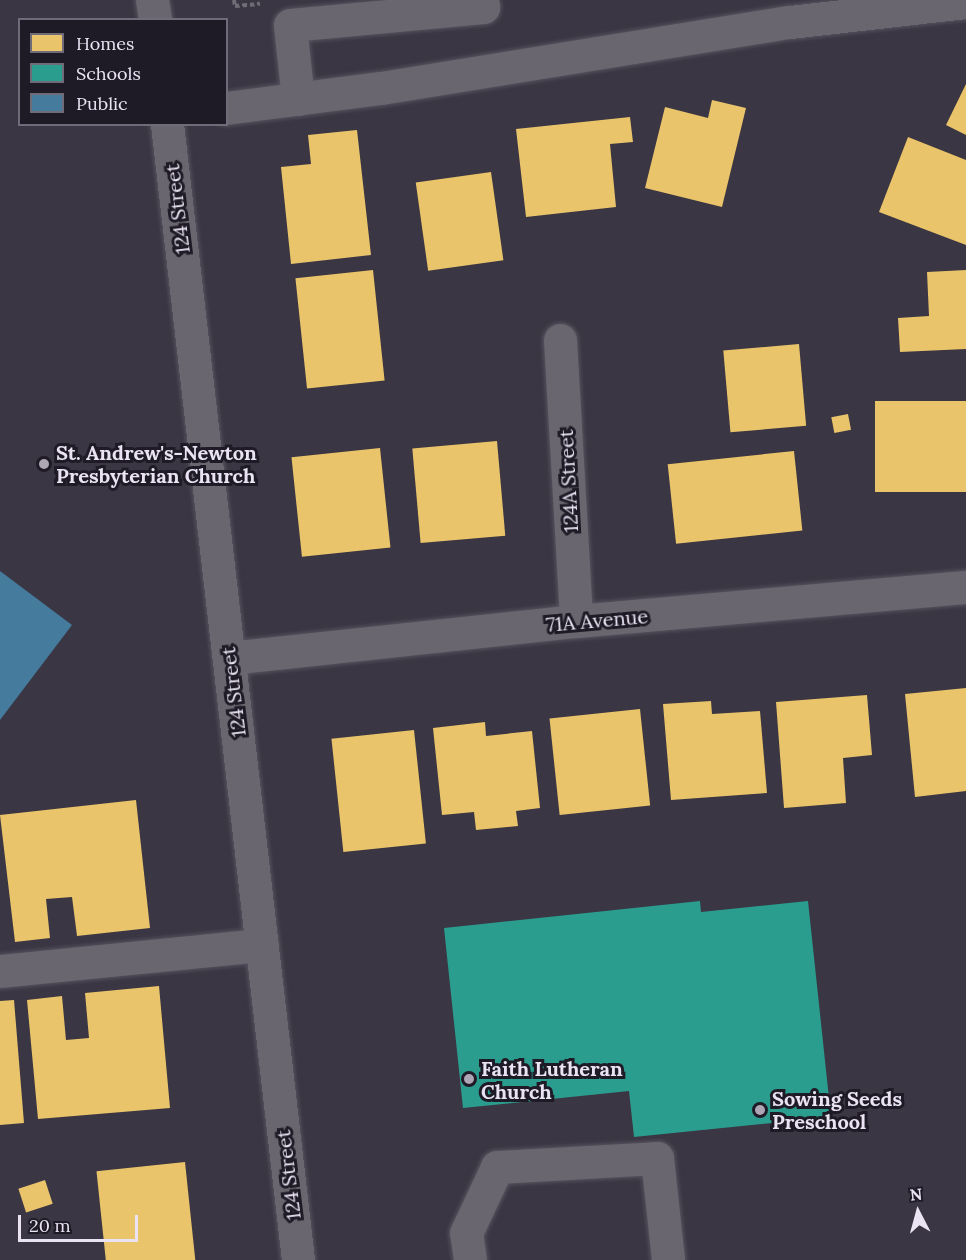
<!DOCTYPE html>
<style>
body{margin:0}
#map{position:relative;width:966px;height:1260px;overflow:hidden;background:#3b3643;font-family:Lora,serif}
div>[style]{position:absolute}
.homes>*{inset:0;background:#e9c46a;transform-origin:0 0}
.schools>*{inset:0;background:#2a9d8f}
.public>*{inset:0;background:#457b9d}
.path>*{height:4px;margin-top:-2px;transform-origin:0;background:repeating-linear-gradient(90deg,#6f6c75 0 4.5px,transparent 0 7.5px)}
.roads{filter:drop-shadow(0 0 2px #56525e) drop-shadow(0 0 2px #56525e)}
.minor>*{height:33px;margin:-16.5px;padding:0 16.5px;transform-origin:16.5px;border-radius:16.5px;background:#69666f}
.dots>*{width:16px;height:16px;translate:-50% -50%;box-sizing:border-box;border:3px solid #1f1b26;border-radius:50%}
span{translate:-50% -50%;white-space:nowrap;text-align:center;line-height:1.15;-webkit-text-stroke:6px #1f1b26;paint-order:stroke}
.street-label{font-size:20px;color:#e9e3f3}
.poi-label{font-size:20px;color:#e9e3f3;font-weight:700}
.left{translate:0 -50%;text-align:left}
.legend{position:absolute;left:18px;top:18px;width:210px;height:108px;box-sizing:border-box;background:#1f1b26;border:2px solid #706b78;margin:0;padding:8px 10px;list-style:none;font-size:18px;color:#e9e3f3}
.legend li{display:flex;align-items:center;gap:12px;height:30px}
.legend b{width:30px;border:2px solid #706b78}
.north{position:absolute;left:888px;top:1182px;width:60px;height:60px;-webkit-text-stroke:4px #1f1b26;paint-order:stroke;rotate:354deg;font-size:16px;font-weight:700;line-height:24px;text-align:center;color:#e9e3f3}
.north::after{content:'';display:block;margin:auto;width:21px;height:27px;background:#e9e3f3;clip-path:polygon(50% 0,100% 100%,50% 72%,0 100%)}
.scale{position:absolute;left:18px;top:1215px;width:120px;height:27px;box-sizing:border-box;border:3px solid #e9e3f3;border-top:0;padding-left:8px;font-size:18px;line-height:21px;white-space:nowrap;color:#e9e3f3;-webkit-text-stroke:4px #1f1b26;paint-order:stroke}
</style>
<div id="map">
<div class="homes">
<i style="clip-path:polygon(966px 84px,966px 135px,946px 125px)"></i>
<i style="clip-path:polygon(712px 100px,746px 108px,722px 207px,645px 188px,665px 107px,708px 118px)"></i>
<i style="clip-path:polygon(630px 117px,633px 142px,610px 144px,616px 207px,526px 217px,516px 129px)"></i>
<i style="clip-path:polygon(357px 130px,371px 255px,291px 264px,281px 167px,311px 164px,308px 135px)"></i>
<i style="clip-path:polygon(908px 137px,966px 160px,966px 245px,879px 212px)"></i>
<i style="left:491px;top:172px;width:89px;height:76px;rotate:82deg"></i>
<i style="left:373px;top:270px;width:111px;height:78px;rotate:84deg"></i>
<i style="clip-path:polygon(966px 270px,966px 349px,900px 352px,898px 318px,929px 316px,927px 272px)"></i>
<i style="left:799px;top:344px;width:82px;height:76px;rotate:85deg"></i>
<i style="left:966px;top:401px;width:91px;height:91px;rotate:90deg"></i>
<i style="left:848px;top:414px;width:16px;height:17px;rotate:79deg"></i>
<i style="left:497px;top:441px;width:95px;height:85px;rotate:85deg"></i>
<i style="left:380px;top:448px;width:100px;height:89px;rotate:84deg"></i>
<i style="left:794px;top:451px;width:80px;height:127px;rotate:84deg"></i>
<i style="clip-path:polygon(966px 688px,966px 791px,915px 797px,905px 694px)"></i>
<i style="clip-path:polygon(867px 695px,872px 755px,843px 758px,846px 803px,784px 808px,776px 702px)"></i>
<i style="clip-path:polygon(711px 701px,712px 714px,760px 711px,767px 793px,671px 800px,663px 704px)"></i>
<i style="left:640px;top:709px;width:97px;height:91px;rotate:84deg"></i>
<i style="clip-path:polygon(485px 722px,486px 736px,532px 731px,540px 808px,516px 811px,518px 826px,476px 830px,474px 812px,442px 815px,433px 728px)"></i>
<i style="left:414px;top:730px;width:114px;height:83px;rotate:84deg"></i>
<i style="clip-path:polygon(136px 800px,150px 928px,77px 936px,72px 897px,46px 899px,50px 938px,15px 942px,0 815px)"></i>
<i style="clip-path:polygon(159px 986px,170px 1108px,38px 1119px,27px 1000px,62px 996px,66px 1040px,89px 1038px,85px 993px)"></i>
<i style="clip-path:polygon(14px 1000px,24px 1123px,0 1125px,0 1001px)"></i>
<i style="left:185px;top:1162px;width:99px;height:89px;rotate:84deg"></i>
<i style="left:45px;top:1180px;width:25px;height:28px;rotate:72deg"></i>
</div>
<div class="schools">
<i style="clip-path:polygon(700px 901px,701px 912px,808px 901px,831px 1117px,634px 1137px,629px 1091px,463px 1108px,444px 928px)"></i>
</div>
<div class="public">
<i style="clip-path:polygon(0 571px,72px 625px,0 720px)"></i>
</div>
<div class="path">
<i style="left:234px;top:0;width:6px;rotate:81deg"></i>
<i style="left:235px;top:6px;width:25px;rotate:-5deg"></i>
</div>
<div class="roads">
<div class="minor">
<i style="left:152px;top:0;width:20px;rotate:81deg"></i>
<i style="left:298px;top:99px;width:74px;rotate:-96.2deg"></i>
<i style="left:290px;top:25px;width:194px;rotate:-5.3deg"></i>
<i style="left:483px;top:7px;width:7px;rotate:-98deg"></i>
<i style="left:226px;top:108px;width:156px;rotate:-7.4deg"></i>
<i style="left:381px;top:88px;width:414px;rotate:-9.2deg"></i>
<i style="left:790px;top:22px;width:177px;rotate:-6.5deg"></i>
<i style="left:167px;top:124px;width:1144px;rotate:83.42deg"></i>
<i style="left:560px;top:340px;width:281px;rotate:86.7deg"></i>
<i style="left:229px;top:658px;width:349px;rotate:-6.1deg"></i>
<i style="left:576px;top:621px;width:391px;rotate:-5deg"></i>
<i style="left:0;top:971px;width:263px;rotate:-5.7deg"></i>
<i style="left:470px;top:1260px;width:27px;rotate:-98deg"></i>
<i style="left:466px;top:1233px;width:73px;rotate:-64.8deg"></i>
<i style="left:497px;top:1167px;width:160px;rotate:-3.2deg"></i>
<i style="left:657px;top:1158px;width:103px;rotate:83.8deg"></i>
</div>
</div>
<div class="dots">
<i style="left:44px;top:464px;background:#aca6b5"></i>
<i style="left:469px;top:1079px;background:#aca6b5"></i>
<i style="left:760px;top:1110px;background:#aca6b5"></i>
</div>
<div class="street-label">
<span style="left:177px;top:209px;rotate:-97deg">124 Street</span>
<span style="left:568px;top:481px;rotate:-93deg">124A Street</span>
<span style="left:597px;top:620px;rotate:-5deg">71A Avenue</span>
<span style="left:233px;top:692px;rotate:-97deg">124 Street</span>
<span style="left:288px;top:1175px;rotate:-97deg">124 Street</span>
</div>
<div class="poi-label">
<span class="left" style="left:56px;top:464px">St. Andrew's-Newton<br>Presbyterian Church</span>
<span class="left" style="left:481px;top:1080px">Faith Lutheran<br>Church</span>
<span class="left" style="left:772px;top:1110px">Sowing Seeds<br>Preschool</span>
</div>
<ul class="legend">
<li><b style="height:16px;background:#e9c46a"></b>Homes</li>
<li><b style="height:16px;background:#2a9d8f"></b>Schools</li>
<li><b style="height:16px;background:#457b9d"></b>Public</li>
</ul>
<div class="north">N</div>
<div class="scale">20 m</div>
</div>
